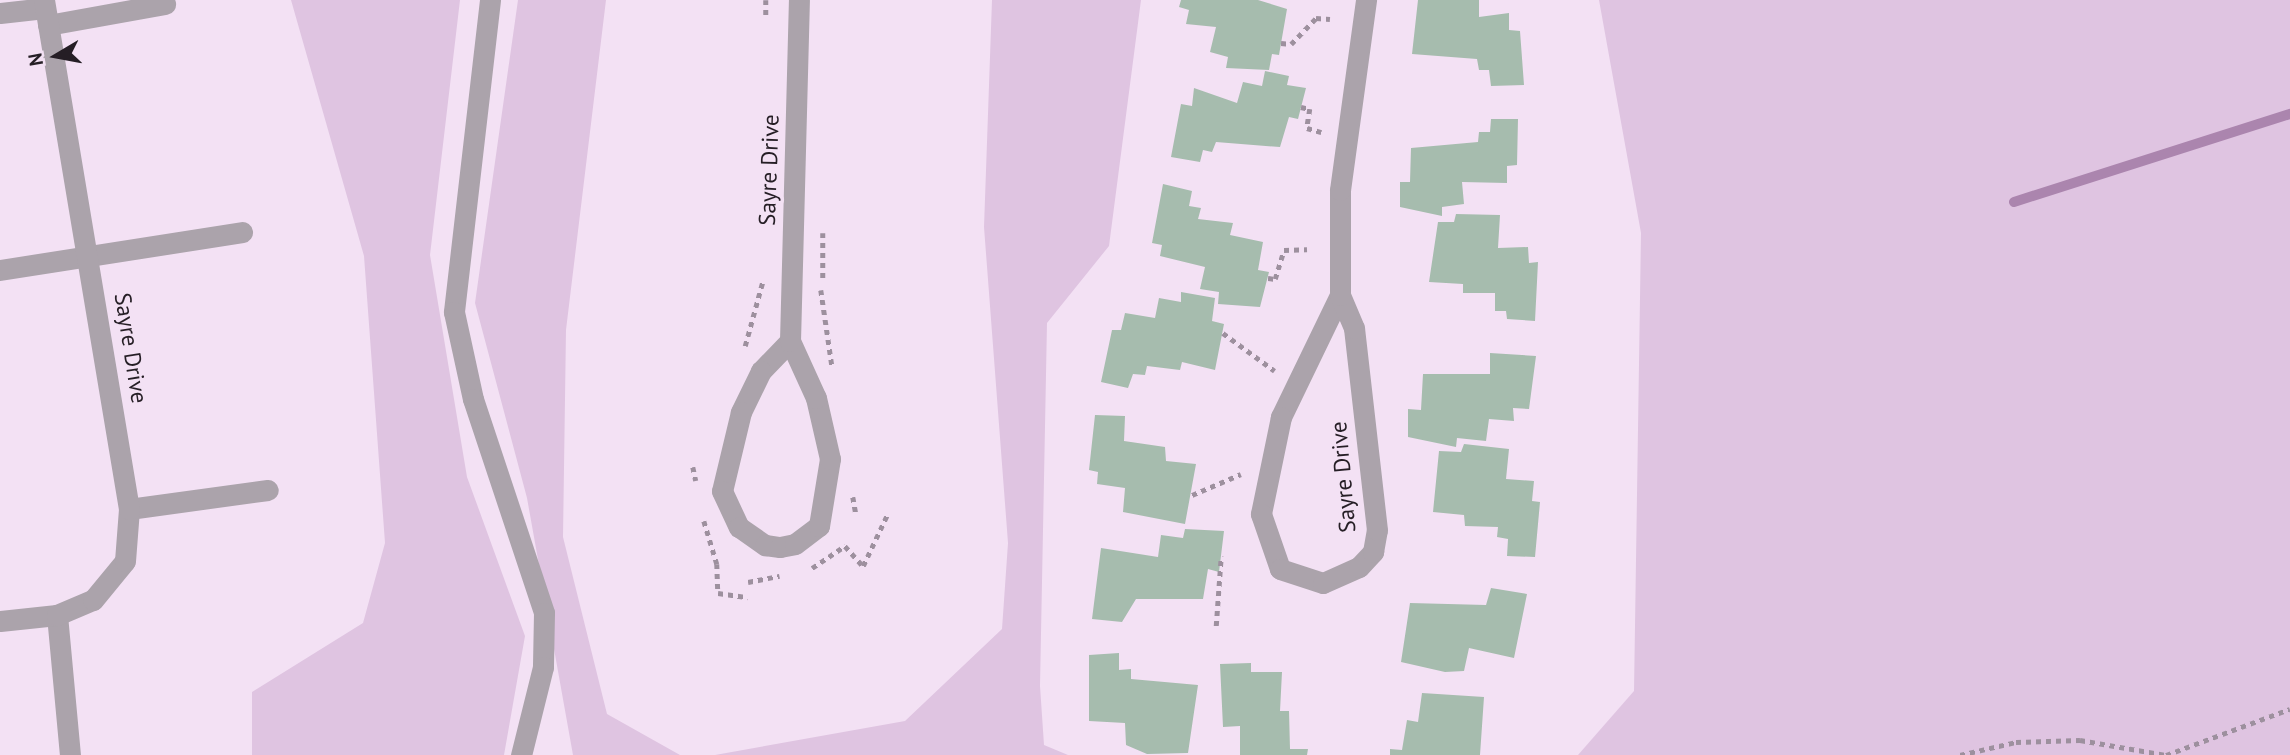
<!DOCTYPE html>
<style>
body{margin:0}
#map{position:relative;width:2290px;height:755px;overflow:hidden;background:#f3e1f4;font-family:"PT Sans",sans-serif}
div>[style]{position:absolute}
.green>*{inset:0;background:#dfc4e1}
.stream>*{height:10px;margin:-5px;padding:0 5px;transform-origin:5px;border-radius:5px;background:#ab85ae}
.building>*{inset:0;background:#a6bcae}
.path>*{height:4.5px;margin-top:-2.25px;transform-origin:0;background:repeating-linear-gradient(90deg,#9d909e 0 5px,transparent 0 10px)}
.minor>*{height:21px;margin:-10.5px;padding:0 10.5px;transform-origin:10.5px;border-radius:10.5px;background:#aba3ab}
span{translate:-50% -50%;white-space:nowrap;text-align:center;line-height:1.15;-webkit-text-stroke:7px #f3e1f4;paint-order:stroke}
.street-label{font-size:23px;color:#251e25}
.north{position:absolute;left:21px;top:21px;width:70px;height:70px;-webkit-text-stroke:5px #f3e1f4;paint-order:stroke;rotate:260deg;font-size:19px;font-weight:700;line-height:28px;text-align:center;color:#251e25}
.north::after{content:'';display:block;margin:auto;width:24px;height:32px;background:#251e25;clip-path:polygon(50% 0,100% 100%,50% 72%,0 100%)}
</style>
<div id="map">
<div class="green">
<i style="clip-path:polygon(291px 0,460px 0,430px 255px,467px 477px,525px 636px,504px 755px,252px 755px,252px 692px,363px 623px,385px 543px,364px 256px)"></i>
<i style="clip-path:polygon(518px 0,606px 0,566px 330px,563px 537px,607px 714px,680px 755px,573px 755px,527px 498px,475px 303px)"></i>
<i style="clip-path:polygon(992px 0,1141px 0,1109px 246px,1047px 323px,1040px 686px,1044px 745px,1068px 755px,715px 755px,905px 721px,1002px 629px,1008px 543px,984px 227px)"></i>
<i style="clip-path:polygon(1599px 0,2290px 0,2290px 755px,1578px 755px,1634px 691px,1641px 233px)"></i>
</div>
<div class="stream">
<i style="left:2014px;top:202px;width:290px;rotate:-17.7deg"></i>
</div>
<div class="building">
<i style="clip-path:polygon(1181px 0,1258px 0,1287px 9px,1279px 55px,1272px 54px,1269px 70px,1226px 68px,1228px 57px,1210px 52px,1216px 27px,1186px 24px,1189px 10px,1179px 7px)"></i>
<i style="clip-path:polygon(1418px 0,1479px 0,1479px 17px,1509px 13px,1509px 30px,1520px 31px,1524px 85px,1491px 86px,1489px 70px,1479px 70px,1477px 59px,1412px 54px)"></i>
<i style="clip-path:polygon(1265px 71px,1289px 76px,1287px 85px,1306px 88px,1298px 119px,1289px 117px,1280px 147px,1216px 142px,1212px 152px,1203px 150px,1200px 162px,1171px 157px,1181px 104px,1192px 106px,1194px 88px,1237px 103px,1243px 82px,1262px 86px)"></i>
<i style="clip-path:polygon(1491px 119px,1518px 119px,1517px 165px,1507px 166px,1507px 183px,1462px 182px,1464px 204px,1442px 207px,1442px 216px,1400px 207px,1400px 182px,1410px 182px,1411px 148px,1478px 142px,1479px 132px,1490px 132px)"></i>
<i style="clip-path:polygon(1163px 184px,1192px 191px,1189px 206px,1201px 208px,1198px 219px,1233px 223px,1230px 235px,1263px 242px,1258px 270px,1269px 272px,1260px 307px,1218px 304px,1219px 292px,1200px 289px,1205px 267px,1160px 256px,1162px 245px,1152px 243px)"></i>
<i style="clip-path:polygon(1456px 214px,1500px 215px,1498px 248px,1528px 247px,1529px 263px,1538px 262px,1535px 321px,1507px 319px,1506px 311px,1495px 311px,1495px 293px,1463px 293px,1463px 284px,1429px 282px,1438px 222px,1454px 222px)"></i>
<i style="clip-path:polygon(1181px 292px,1215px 298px,1212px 321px,1224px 324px,1215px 370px,1182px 362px,1180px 370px,1147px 366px,1145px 375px,1133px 374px,1128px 388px,1101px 382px,1112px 330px,1121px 330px,1125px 313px,1155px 318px,1159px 298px,1181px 302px)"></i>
<i style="clip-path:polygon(1490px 353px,1536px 356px,1529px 409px,1513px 408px,1514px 421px,1489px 419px,1486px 441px,1457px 438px,1456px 447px,1408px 437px,1408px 409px,1421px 410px,1423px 374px,1490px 374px)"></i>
<i style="clip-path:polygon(1095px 415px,1125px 416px,1124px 441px,1165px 447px,1166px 461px,1196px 464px,1185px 524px,1123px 512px,1125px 488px,1097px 484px,1098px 472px,1089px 470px)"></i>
<i style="clip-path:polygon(1464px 444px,1509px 449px,1506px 479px,1534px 481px,1532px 501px,1540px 502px,1535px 557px,1507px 556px,1508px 539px,1497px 537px,1498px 527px,1465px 526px,1464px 515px,1433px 512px,1439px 451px,1461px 452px)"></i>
<i style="clip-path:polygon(1185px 529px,1224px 531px,1219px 572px,1208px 569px,1203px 599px,1136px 599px,1122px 622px,1092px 619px,1101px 548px,1158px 557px,1161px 535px,1183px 538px)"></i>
<i style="clip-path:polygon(1491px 588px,1527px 594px,1514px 658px,1469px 648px,1464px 671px,1445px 672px,1401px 662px,1410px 603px,1486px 605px)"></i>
<i style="clip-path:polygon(1119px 653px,1119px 670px,1131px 669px,1131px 679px,1198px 685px,1188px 753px,1147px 754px,1126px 745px,1125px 723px,1089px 721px,1089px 655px)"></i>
<i style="clip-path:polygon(1251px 663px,1251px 672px,1282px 672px,1280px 711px,1289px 711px,1290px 749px,1308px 749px,1307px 755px,1240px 755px,1240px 726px,1223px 727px,1220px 664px)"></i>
<i style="clip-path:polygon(1422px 693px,1484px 697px,1480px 755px,1390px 755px,1390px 749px,1402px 750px,1407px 720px,1418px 722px)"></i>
</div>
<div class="path">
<i style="left:766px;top:0;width:17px;rotate:90deg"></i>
<i style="left:1281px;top:43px;width:10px;rotate:6deg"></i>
<i style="left:1291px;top:44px;width:36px;rotate:-46deg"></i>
<i style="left:1316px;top:18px;width:14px;rotate:4deg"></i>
<i style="left:1301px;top:107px;width:9px;rotate:13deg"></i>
<i style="left:1310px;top:109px;width:19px;rotate:99deg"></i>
<i style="left:1307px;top:128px;width:15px;rotate:16deg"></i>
<i style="left:823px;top:233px;width:46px;rotate:90deg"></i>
<i style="left:1268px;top:278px;width:7px;rotate:8deg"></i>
<i style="left:1275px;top:279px;width:30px;rotate:-73deg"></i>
<i style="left:1284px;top:250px;width:23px;rotate:-2deg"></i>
<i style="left:821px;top:290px;width:76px;rotate:81.7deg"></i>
<i style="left:1223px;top:333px;width:64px;rotate:36.2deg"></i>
<i style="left:745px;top:346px;width:68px;rotate:-74.7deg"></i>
<i style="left:693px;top:467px;width:14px;rotate:78deg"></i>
<i style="left:1192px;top:495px;width:53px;rotate:-23.2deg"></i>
<i style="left:853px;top:497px;width:17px;rotate:80deg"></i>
<i style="left:704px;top:521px;width:45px;rotate:73.2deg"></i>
<i style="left:717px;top:564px;width:29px;rotate:88deg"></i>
<i style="left:718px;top:593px;width:30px;rotate:8deg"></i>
<i style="left:812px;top:568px;width:40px;rotate:-34deg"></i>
<i style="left:845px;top:546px;width:27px;rotate:48deg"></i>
<i style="left:863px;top:566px;width:59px;rotate:-64.7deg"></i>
<i style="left:748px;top:582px;width:32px;rotate:-11deg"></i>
<i style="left:1216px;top:626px;width:70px;rotate:-85.9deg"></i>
<i style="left:1960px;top:755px;width:57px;rotate:-13.1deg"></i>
<i style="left:2016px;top:742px;width:64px;rotate:-1.8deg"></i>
<i style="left:2080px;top:740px;width:87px;rotate:9.9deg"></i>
<i style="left:2166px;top:755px;width:132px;rotate:-20.4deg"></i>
</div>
<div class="minor">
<i style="left:490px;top:0;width:314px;rotate:96.6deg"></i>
<i style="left:454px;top:312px;width:89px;rotate:77.7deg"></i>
<i style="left:473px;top:399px;width:225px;rotate:71.6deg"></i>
<i style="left:544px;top:613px;width:54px;rotate:91.1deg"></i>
<i style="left:543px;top:667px;width:91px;rotate:104deg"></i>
<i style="left:0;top:13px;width:45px;rotate:-6.3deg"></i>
<i style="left:48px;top:25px;width:119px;rotate:-10.2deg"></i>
<i style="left:0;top:270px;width:245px;rotate:-8.9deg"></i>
<i style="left:1340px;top:295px;width:136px;rotate:115.8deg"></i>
<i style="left:1281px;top:417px;width:99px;rotate:101.7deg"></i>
<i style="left:1261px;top:514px;width:58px;rotate:70.9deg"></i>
<i style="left:1280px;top:569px;width:45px;rotate:18deg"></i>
<i style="left:1323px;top:583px;width:39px;rotate:-24deg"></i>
<i style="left:1359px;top:567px;width:21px;rotate:-47deg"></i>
<i style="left:1373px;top:552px;width:22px;rotate:-80deg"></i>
<i style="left:1377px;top:530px;width:203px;rotate:-96.5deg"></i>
<i style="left:1354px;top:328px;width:36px;rotate:-113deg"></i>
<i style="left:1340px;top:295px;width:105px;rotate:-90deg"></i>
<i style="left:1340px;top:190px;width:192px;rotate:-82.2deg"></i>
<i style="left:790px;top:341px;width:42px;rotate:134deg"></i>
<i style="left:761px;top:371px;width:46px;rotate:116deg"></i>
<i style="left:741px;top:412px;width:81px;rotate:103.5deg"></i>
<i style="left:722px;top:491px;width:40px;rotate:65deg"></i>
<i style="left:739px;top:527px;width:32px;rotate:35deg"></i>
<i style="left:765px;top:545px;width:15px;rotate:8deg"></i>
<i style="left:780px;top:547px;width:15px;rotate:-11deg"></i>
<i style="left:795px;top:544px;width:30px;rotate:-37deg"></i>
<i style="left:819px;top:526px;width:68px;rotate:-80.7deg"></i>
<i style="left:830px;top:459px;width:63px;rotate:-102.9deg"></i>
<i style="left:816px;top:398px;width:63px;rotate:-114.5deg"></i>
<i style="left:790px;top:341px;width:341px;rotate:-88.5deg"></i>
<i style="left:129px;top:509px;width:140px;rotate:-7.8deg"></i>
<i style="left:57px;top:615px;width:141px;rotate:84.7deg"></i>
<i style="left:0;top:621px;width:57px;rotate:-6deg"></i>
<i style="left:57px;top:615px;width:39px;rotate:-23deg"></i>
<i style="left:93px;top:600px;width:50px;rotate:-50.6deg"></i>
<i style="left:125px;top:561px;width:52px;rotate:-85.6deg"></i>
<i style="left:129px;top:509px;width:516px;rotate:-99.48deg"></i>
</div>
<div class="street-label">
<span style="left:769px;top:170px;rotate:-88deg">Sayre Drive</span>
<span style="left:131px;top:348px;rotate:81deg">Sayre Drive</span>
<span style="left:1343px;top:477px;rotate:-95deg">Sayre Drive</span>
</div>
<div class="north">N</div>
</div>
